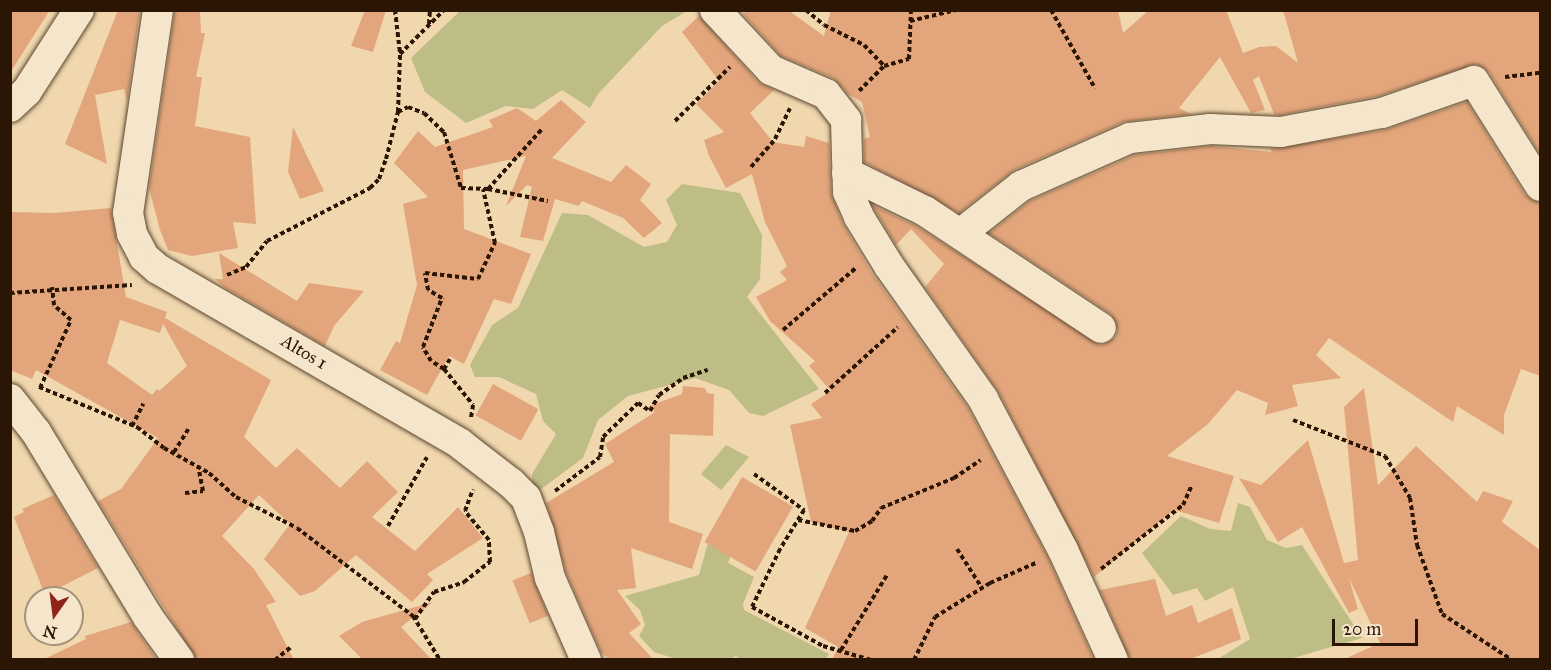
<!DOCTYPE html>
<style>
body{margin:0}
#map{position:relative;width:1551px;height:670px;overflow:hidden;background:#f0d7ae;font-family:"IM FELL Great Primer",serif}
div>[style]{position:absolute}
.green>*{inset:0;background:#bebd86}
.building>*{inset:0;background:#e3a67c;transform-origin:0 0}
.path>*{height:4px;margin-top:-2px;transform-origin:0;background:repeating-linear-gradient(90deg,#2b1605 0 4.5px,transparent 0 7.5px)}
.roads{filter:drop-shadow(0 0 2px #5c462f) drop-shadow(0 0 2px #5c462f)}
.minor>*{height:30px;margin:-15px;padding:0 15px;transform-origin:15px;border-radius:15px;background:#f5e5ca}
span{translate:-50% -50%;white-space:nowrap;text-align:center;line-height:1.15;-webkit-text-stroke:5px #f5e5ca;paint-order:stroke}
.street-label{font-size:18px;color:#2b1605}
.frame{position:absolute;inset:0;border:12px solid #2b1605;pointer-events:none}
.north{position:absolute;left:24px;top:586px;width:60px;height:60px;box-sizing:border-box;background:#f5e5ca;border:2px solid #a4927b;border-radius:50%;rotate:194deg;font-size:16px;font-weight:700;line-height:24px;text-align:center;color:#2b1605}
.north::after{content:'';display:block;margin:auto;width:21px;height:27px;background:#8f2418;clip-path:polygon(50% 0,100% 100%,50% 72%,0 100%)}
.scale{position:absolute;left:1332px;top:619px;width:86px;height:27px;box-sizing:border-box;border:3px solid #2b1605;border-top:0;padding-left:8px;font-size:18px;line-height:21px;white-space:nowrap;color:#2b1605;-webkit-text-stroke:4px #f5e5ca;paint-order:stroke}
</style>
<div id="map">
<div class="green">
<i style="clip-path:polygon(461px 10px,687px 10px,687px 11px,662px 26px,598px 94px,590px 108px,562px 90px,533px 109px,506px 106px,466px 123px,425px 92px,411px 58px)"></i>
<i style="clip-path:polygon(682px 184px,740px 193px,762px 235px,760px 279px,747px 297px,819px 389px,763px 416px,749px 413px,729px 390px,695px 378px,628px 396px,598px 420px,583px 458px,533px 495px,532px 474px,556px 434px,543px 421px,536px 394px,499px 377px,475px 377px,470px 365px,492px 325px,518px 308px,562px 213px,588px 215px,644px 247px,667px 242px,677px 225px,666px 200px)"></i>
<i style="clip-path:polygon(726px 445px,749px 457px,721px 490px,701px 474px)"></i>
<i style="clip-path:polygon(1238px 503px,1250px 507px,1267px 540px,1286px 548px,1302px 545px,1362px 638px,1290px 659px,1218px 659px,1250px 639px,1233px 587px,1205px 601px,1197px 588px,1173px 595px,1142px 553px,1181px 516px,1210px 529px,1231px 531px)"></i>
<i style="clip-path:polygon(709px 539px,734px 547px,728px 563px,754px 577px,743px 604px,744px 610px,829px 654px,825px 660px,742px 660px,736px 656px,730px 659px,676px 659px,654px 652px,639px 636px,645px 625px,640px 610px,625px 596px,699px 575px)"></i>
</div>
<div class="building">
<i style="clip-path:polygon(10px 10px,50px 10px,10px 73px)"></i>
<i style="clip-path:polygon(118px 10px,140px 10px,127px 101px,124px 89px,95px 95px,107px 164px,65px 144px)"></i>
<i style="clip-path:polygon(175px 10px,200px 10px,201px 33px,205px 33px,196px 77px,202px 77px,195px 126px,250px 137px,256px 224px,233px 222px,238px 248px,192px 256px,168px 250px,160px 230px,149px 188px)"></i>
<i style="clip-path:polygon(365px 10px,386px 10px,373px 52px,351px 46px)"></i>
<i style="clip-path:polygon(749px 10px,788px 10px,824px 36px,831px 10px,1118px 10px,1123px 33px,1149px 10px,1226px 10px,1243px 53px,1259px 47px,1276px 46px,1298px 63px,1283px 10px,1540px 10px,1540px 154px,1489px 72px,1476px 64px,1378px 96px,1280px 115px,1274px 114px,1259px 76px,1253px 80px,1265px 110px,1251px 113px,1220px 57px,1179px 108px,1191px 114px,1123px 122px,1014px 170px,959px 213px,864px 162px,864px 139px,870px 137px,862px 102px,848px 94px,833px 78px,781px 56px,743px 14px)"></i>
<i style="clip-path:polygon(699px 16px,758px 82px,774px 90px,750px 113px,773px 142px,804px 147px,806px 136px,829px 143px,831px 193px,843px 224px,871px 272px,968px 408px,1048px 558px,1094px 660px,832px 660px,838px 647px,805px 628px,849px 532px,811px 522px,790px 425px,822px 418px,811px 404px,831px 391px,809px 366px,815px 361px,770px 321px,756px 297px,787px 280px,780px 272px,787px 266px,765px 222px,752px 174px,726px 188px,709px 156px,704px 140px,724px 132px,696px 104px,719px 81px,682px 32px)"></i>
<i style="clip-path:polygon(561px 100px,586px 122px,552px 158px,611px 182px,626px 165px,651px 184px,640px 200px,662px 223px,644px 238px,623px 218px,582px 201px,579px 206px,555px 199px,543px 241px,520px 237px,532px 187px,527px 185px,506px 206px,526px 156px,463px 170px,464px 229px,531px 254px,511px 304px,494px 299px,464px 364px,449px 356px,427px 395px,380px 370px,396px 341px,400px 343px,417px 285px,403px 204px,428px 197px,394px 163px,418px 131px,435px 147px,493px 127px,489px 120px,517px 108px,536px 121px)"></i>
<i style="clip-path:polygon(1467px 102px,1525px 195px,1540px 203px,1540px 376px,1521px 369px,1504px 415px,1504px 435px,1457px 406px,1453px 422px,1329px 338px,1316px 355px,1341px 378px,1292px 385px,1298px 406px,1265px 415px,1268px 403px,1237px 390px,1208px 424px,1167px 456px,1234px 476px,1219px 523px,1174px 510px,1094px 577px,998px 391px,925px 287px,944px 264px,911px 229px,896px 245px,872px 205px,916px 226px,1101px 345px,1115px 338px,1118px 330px,1111px 314px,989px 233px,1030px 201px,1135px 155px,1211px 146px,1272px 152px,1270px 149px,1385px 130px)"></i>
<i style="clip-path:polygon(293px 127px,324px 191px,300px 199px,288px 172px)"></i>
<i style="clip-path:polygon(evenodd,111px 208px,126px 297px,167px 312px,165px 318px,271px 380px,244px 437px,276px 468px,297px 448px,340px 488px,367px 461px,398px 492px,372px 517px,415px 551px,458px 507px,483px 538px,427px 574px,433px 580px,412px 602px,356px 555px,315px 591px,300px 596px,264px 559px,290px 524px,259px 495px,222px 536px,254px 569px,276px 602px,266px 605px,294px 660px,196px 660px,98px 501px,121px 489px,158px 438px,36px 370px,32px 379px,10px 370px,10px 212px,54px 213px,111px 208px,120px 320px,160px 333px,163px 324px,187px 366px,159px 391px,157px 389px,152px 395px,107px 363px,120px 320px)"></i>
<i style="clip-path:polygon(219px 253px,297px 301px,309px 283px,364px 291px,334px 326px,325px 346px,225px 288px,215px 279px,223px 279px)"></i>
<i style="left:493px;top:384px;width:52px;height:36px;rotate:29deg"></i>
<i style="clip-path:polygon(683px 386px,705px 388px,707px 393px,714px 394px,713px 436px,670px 434px,669px 522px,703px 534px,692px 569px,631px 548px,636px 588px,617px 590px,641px 624px,629px 633px,654px 660px,610px 660px,601px 652px,566px 572px,546px 503px,614px 462px,605px 444px,655px 412px,649px 406px,682px 394px)"></i>
<i style="clip-path:polygon(1364px 388px,1378px 485px,1416px 446px,1477px 502px,1483px 491px,1513px 501px,1502px 522px,1540px 550px,1540px 660px,1342px 660px,1380px 643px,1349px 578px,1358px 609px,1349px 613px,1302px 527px,1278px 542px,1239px 478px,1261px 485px,1308px 440px,1344px 563px,1358px 560px,1344px 407px)"></i>
<i style="left:742px;top:477px;width:59px;height:75px;rotate:30deg"></i>
<i style="clip-path:polygon(54px 495px,98px 568px,45px 595px,14px 517px,24px 512px,22px 509px)"></i>
<i style="left:531px;top:573px;width:46px;height:20px;rotate:68deg"></i>
<i style="clip-path:polygon(1155px 579px,1166px 616px,1192px 605px,1198px 623px,1232px 608px,1241px 639px,1188px 660px,1130px 660px,1100px 590px)"></i>
<i style="clip-path:polygon(433px 602px,401px 627px,432px 660px,363px 660px,339px 636px,362px 622px)"></i>
<i style="clip-path:polygon(131px 622px,157px 660px,42px 660px,86px 639px,85px 636px)"></i>
</div>
<div class="path">
<i style="left:395px;top:10px;width:43px;rotate:83.4deg"></i>
<i style="left:806px;top:10px;width:23px;rotate:40deg"></i>
<i style="left:824px;top:25px;width:45px;rotate:26.6deg"></i>
<i style="left:864px;top:45px;width:29px;rotate:46deg"></i>
<i style="left:1051px;top:10px;width:90px;rotate:60.6deg"></i>
<i style="left:910px;top:21px;width:47px;rotate:-13.4deg"></i>
<i style="left:429px;top:24px;width:14px;rotate:-86deg"></i>
<i style="left:1505px;top:77px;width:35px;rotate:-7deg"></i>
<i style="left:859px;top:91px;width:35px;rotate:-45deg"></i>
<i style="left:884px;top:66px;width:26px;rotate:-16deg"></i>
<i style="left:909px;top:59px;width:49px;rotate:-87.7deg"></i>
<i style="left:398px;top:112px;width:58px;rotate:-88deg"></i>
<i style="left:400px;top:54px;width:62px;rotate:-45deg"></i>
<i style="left:675px;top:121px;width:77px;rotate:-44.5deg"></i>
<i style="left:751px;top:167px;width:37px;rotate:-49deg"></i>
<i style="left:775px;top:139px;width:34px;rotate:-64deg"></i>
<i style="left:488px;top:189px;width:82px;rotate:-48deg"></i>
<i style="left:227px;top:275px;width:21px;rotate:-23deg"></i>
<i style="left:246px;top:267px;width:33px;rotate:-51deg"></i>
<i style="left:267px;top:241px;width:116px;rotate:-27.2deg"></i>
<i style="left:370px;top:188px;width:13px;rotate:-45deg"></i>
<i style="left:379px;top:179px;width:21px;rotate:-71deg"></i>
<i style="left:386px;top:159px;width:49px;rotate:-75.7deg"></i>
<i style="left:398px;top:112px;width:11px;rotate:-27deg"></i>
<i style="left:408px;top:107px;width:17px;rotate:21deg"></i>
<i style="left:424px;top:113px;width:28px;rotate:44deg"></i>
<i style="left:444px;top:132px;width:59px;rotate:73.1deg"></i>
<i style="left:461px;top:188px;width:27px;rotate:2deg"></i>
<i style="left:488px;top:189px;width:61px;rotate:11.3deg"></i>
<i style="left:10px;top:293px;width:122px;rotate:-3.8deg"></i>
<i style="left:783px;top:330px;width:97px;rotate:-40.4deg"></i>
<i style="left:450px;top:359px;width:12px;rotate:121deg"></i>
<i style="left:444px;top:369px;width:46px;rotate:51.1deg"></i>
<i style="left:473px;top:405px;width:13px;rotate:99deg"></i>
<i style="left:444px;top:369px;width:15px;rotate:-148deg"></i>
<i style="left:431px;top:361px;width:16px;rotate:-120deg"></i>
<i style="left:423px;top:347px;width:53px;rotate:-68.8deg"></i>
<i style="left:442px;top:298px;width:16px;rotate:-150deg"></i>
<i style="left:428px;top:290px;width:17px;rotate:-100deg"></i>
<i style="left:425px;top:273px;width:53px;rotate:6.5deg"></i>
<i style="left:478px;top:279px;width:40px;rotate:-65deg"></i>
<i style="left:495px;top:243px;width:55px;rotate:-102.5deg"></i>
<i style="left:39px;top:387px;width:106px;rotate:22.2deg"></i>
<i style="left:137px;top:427px;width:34px;rotate:38deg"></i>
<i style="left:164px;top:448px;width:51px;rotate:29.1deg"></i>
<i style="left:209px;top:473px;width:36px;rotate:42deg"></i>
<i style="left:236px;top:497px;width:68px;rotate:26.9deg"></i>
<i style="left:297px;top:528px;width:146px;rotate:37.2deg"></i>
<i style="left:413px;top:616px;width:52px;rotate:58.5deg"></i>
<i style="left:40px;top:388px;width:75px;rotate:-65.5deg"></i>
<i style="left:71px;top:320px;width:23px;rotate:-139deg"></i>
<i style="left:54px;top:305px;width:18px;rotate:-96deg"></i>
<i style="left:825px;top:393px;width:98px;rotate:-42.1deg"></i>
<i style="left:1293px;top:420px;width:99px;rotate:21.4deg"></i>
<i style="left:1385px;top:456px;width:49px;rotate:59.2deg"></i>
<i style="left:1410px;top:498px;width:48px;rotate:81.5deg"></i>
<i style="left:1417px;top:545px;width:73px;rotate:70.1deg"></i>
<i style="left:1442px;top:614px;width:84px;rotate:33.3deg"></i>
<i style="left:132px;top:426px;width:25px;rotate:-63deg"></i>
<i style="left:174px;top:452px;width:28px;rotate:-58deg"></i>
<i style="left:754px;top:474px;width:62px;rotate:35.8deg"></i>
<i style="left:804px;top:510px;width:46px;rotate:121.6deg"></i>
<i style="left:780px;top:549px;width:64px;rotate:115.8deg"></i>
<i style="left:752px;top:607px;width:81px;rotate:28.8deg"></i>
<i style="left:823px;top:646px;width:50px;rotate:16.3deg"></i>
<i style="left:555px;top:491px;width:56px;rotate:-37.1deg"></i>
<i style="left:600px;top:457px;width:20px;rotate:-81deg"></i>
<i style="left:603px;top:437px;width:49px;rotate:-44.2deg"></i>
<i style="left:638px;top:403px;width:14px;rotate:34deg"></i>
<i style="left:650px;top:411px;width:18px;rotate:-61deg"></i>
<i style="left:659px;top:395px;width:29px;rotate:-35deg"></i>
<i style="left:683px;top:378px;width:26px;rotate:-18deg"></i>
<i style="left:185px;top:493px;width:18px;rotate:-6deg"></i>
<i style="left:203px;top:491px;width:25px;rotate:-101deg"></i>
<i style="left:798px;top:520px;width:58px;rotate:10.9deg"></i>
<i style="left:855px;top:531px;width:20px;rotate:-30deg"></i>
<i style="left:872px;top:521px;width:16px;rotate:-55deg"></i>
<i style="left:881px;top:508px;width:79px;rotate:-22.3deg"></i>
<i style="left:954px;top:478px;width:32px;rotate:-34deg"></i>
<i style="left:388px;top:526px;width:79px;rotate:-60.5deg"></i>
<i style="left:957px;top:549px;width:46px;rotate:57.3deg"></i>
<i style="left:1101px;top:569px;width:104px;rotate:-38deg"></i>
<i style="left:1183px;top:505px;width:22px;rotate:-66deg"></i>
<i style="left:415px;top:619px;width:33px;rotate:-55deg"></i>
<i style="left:434px;top:592px;width:32px;rotate:-18deg"></i>
<i style="left:464px;top:582px;width:33px;rotate:-38deg"></i>
<i style="left:490px;top:562px;width:22px;rotate:-93deg"></i>
<i style="left:489px;top:540px;width:38px;rotate:-130deg"></i>
<i style="left:465px;top:511px;width:23px;rotate:-70deg"></i>
<i style="left:841px;top:650px;width:88px;rotate:-58.5deg"></i>
<i style="left:275px;top:660px;width:22px;rotate:-39deg"></i>
<i style="left:914px;top:660px;width:48px;rotate:-64deg"></i>
<i style="left:935px;top:617px;width:65px;rotate:-31.7deg"></i>
<i style="left:990px;top:583px;width:52px;rotate:-23.6deg"></i>
</div>
<div class="roads">
<div class="minor">
<i style="left:158px;top:10px;width:205px;rotate:98.4deg"></i>
<i style="left:128px;top:213px;width:21px;rotate:79deg"></i>
<i style="left:132px;top:234px;width:26px;rotate:62deg"></i>
<i style="left:144px;top:257px;width:18px;rotate:41deg"></i>
<i style="left:158px;top:269px;width:348px;rotate:30deg"></i>
<i style="left:459px;top:443px;width:66px;rotate:37.6deg"></i>
<i style="left:511px;top:483px;width:21px;rotate:45deg"></i>
<i style="left:526px;top:498px;width:36px;rotate:69deg"></i>
<i style="left:539px;top:532px;width:47px;rotate:76.6deg"></i>
<i style="left:550px;top:578px;width:90px;rotate:66.3deg"></i>
<i style="left:715px;top:10px;width:82px;rotate:47deg"></i>
<i style="left:771px;top:70px;width:60px;rotate:23.6deg"></i>
<i style="left:826px;top:94px;width:33px;rotate:52deg"></i>
<i style="left:846px;top:120px;width:72px;rotate:88.4deg"></i>
<i style="left:848px;top:192px;width:27px;rotate:66deg"></i>
<i style="left:859px;top:217px;width:57px;rotate:58.5deg"></i>
<i style="left:889px;top:266px;width:163px;rotate:54.7deg"></i>
<i style="left:983px;top:399px;width:171px;rotate:62.1deg"></i>
<i style="left:1063px;top:550px;width:121px;rotate:65.6deg"></i>
<i style="left:10px;top:107px;width:23px;rotate:-43deg"></i>
<i style="left:27px;top:91px;width:96px;rotate:-57.3deg"></i>
<i style="left:847px;top:173px;width:87px;rotate:26deg"></i>
<i style="left:925px;top:211px;width:211px;rotate:33.6deg"></i>
<i style="left:960px;top:234px;width:78px;rotate:-38.2deg"></i>
<i style="left:1021px;top:186px;width:119px;rotate:-23.8deg"></i>
<i style="left:1130px;top:138px;width:81px;rotate:-6.4deg"></i>
<i style="left:1210px;top:129px;width:71px;rotate:2.4deg"></i>
<i style="left:1281px;top:132px;width:103px;rotate:-10.7deg"></i>
<i style="left:1382px;top:113px;width:97px;rotate:-19.2deg"></i>
<i style="left:1474px;top:81px;width:124px;rotate:57.8deg"></i>
<i style="left:10px;top:399px;width:42px;rotate:51.8deg"></i>
<i style="left:36px;top:432px;width:216px;rotate:58.8deg"></i>
<i style="left:148px;top:617px;width:53px;rotate:54.2deg"></i>
</div>
</div>
<div class="street-label">
<span style="left:304px;top:352px;rotate:31deg">Altos 1</span>
</div>
<div class="frame"></div>
<div class="north">N</div>
<div class="scale">20 m</div>
</div>
